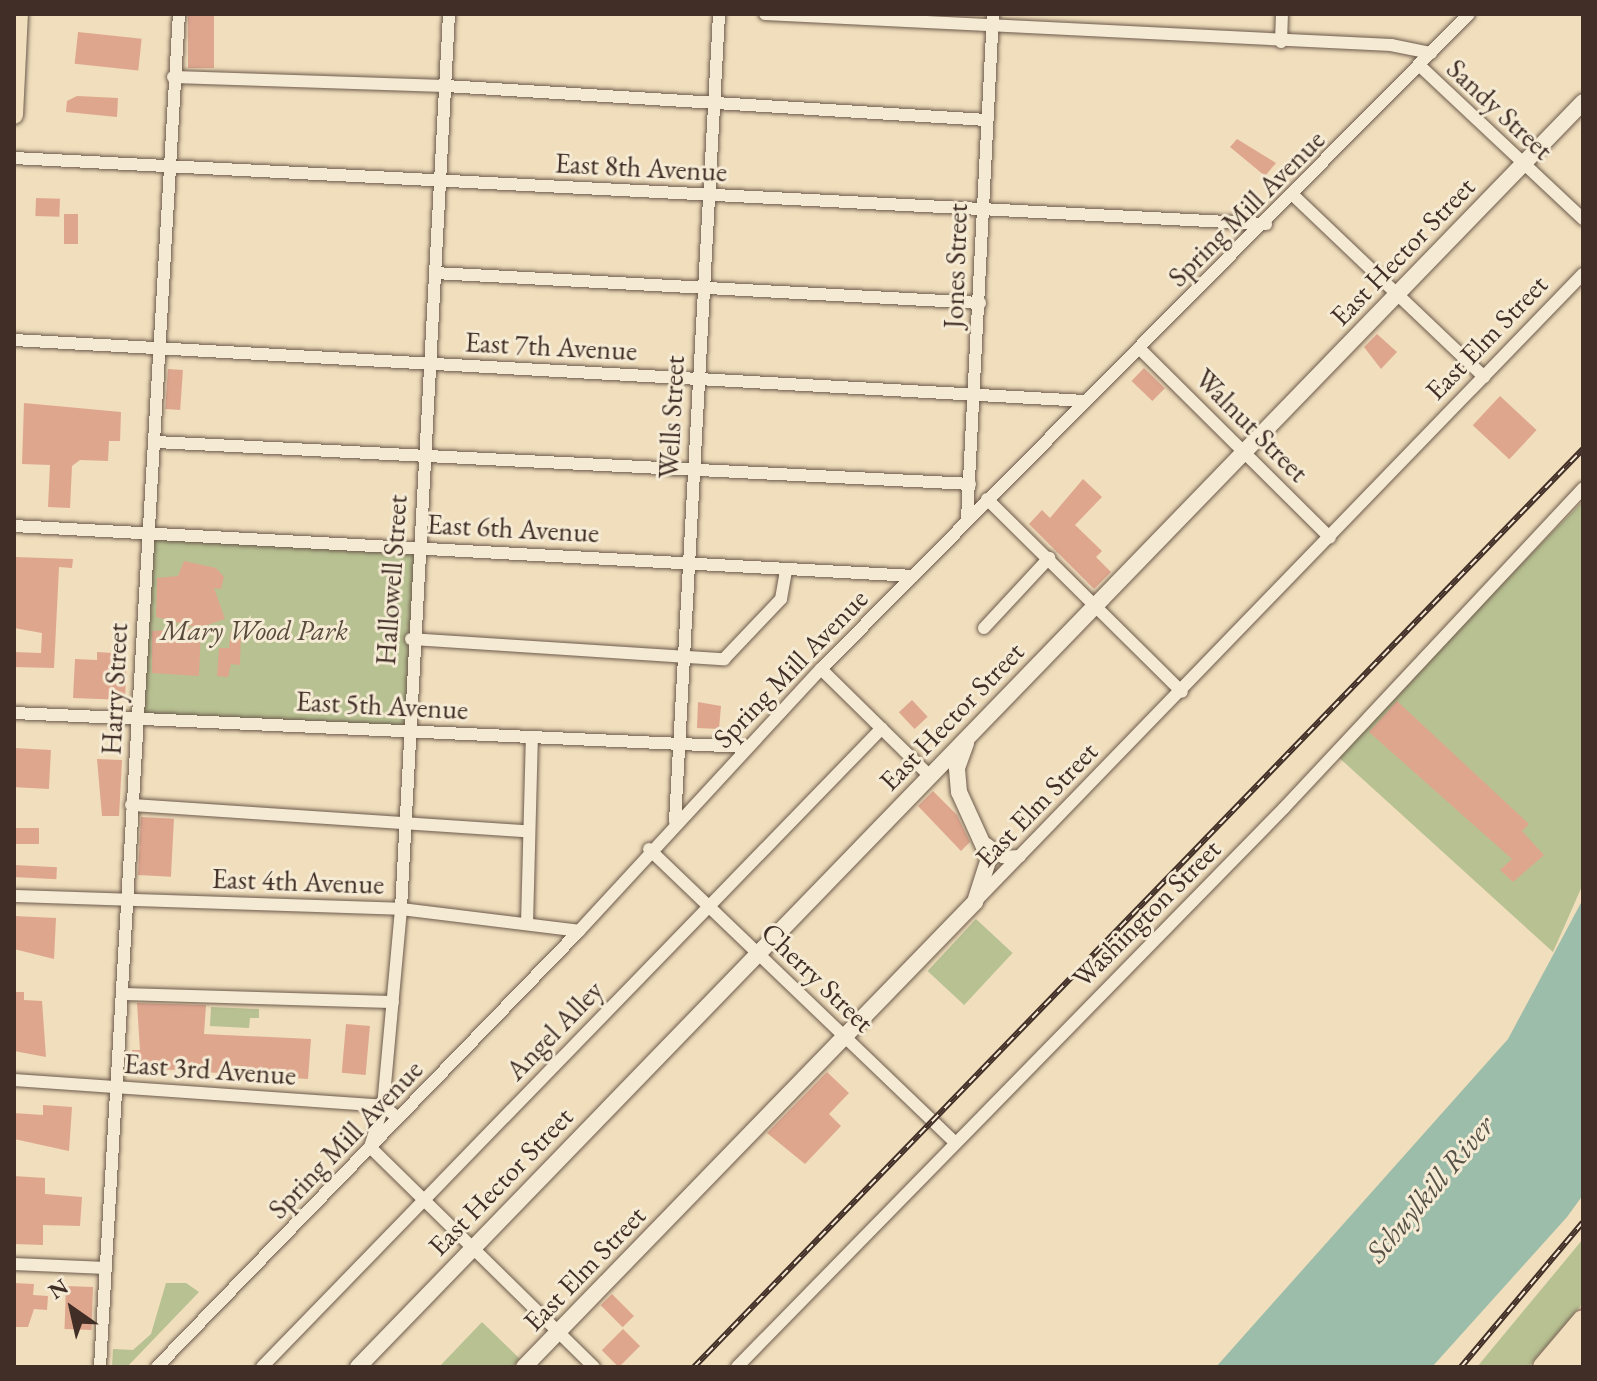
<!DOCTYPE html>
<style>
body{margin:0}
#map{position:relative;width:1597px;height:1381px;overflow:hidden;background:#f0debc;font-family:"EB Garamond",serif}
div>[style]{position:absolute}
.green>*{inset:0;background:#b8c192;transform-origin:0 0}
.water>*{inset:0;background:#9bbdaa}
.building>*{inset:0;background:#dfa68e;transform-origin:0 0}
.roads{filter:drop-shadow(0 0 2px #6c5a4c) drop-shadow(0 0 2px #6c5a4c)}
.street>*{height:12px;margin:-6px;padding:0 6px;transform-origin:6px;border-radius:6px;background:#f5ead3}
.secondary>*{height:16px;margin:-8px;padding:0 8px;transform-origin:8px;border-radius:8px;background:#f5ead3}
.primary>*{height:18px;margin:-9px;padding:0 9px;transform-origin:9px;border-radius:9px;background:#f0debc}
.highway>*{height:22px;margin:-11px;padding:0 11px;transform-origin:11px;border-radius:11px;background:#f0debc}
.rail>*{height:6px;margin-top:-3px;transform-origin:0;background:repeating-linear-gradient(90deg,#f5ead3 0 9px,#402e27 0 18px);box-sizing:border-box;border-block:2px solid #402e27}
span{translate:-50% -50%;white-space:nowrap;text-align:center;line-height:1.15;-webkit-text-stroke:6px #f5ead3;paint-order:stroke}
.street-label{font-size:28px;color:#402e27}
.park-label{font-size:28px;color:#584b3c;font-style:italic}
.water-label{font-size:30px;color:#575248;font-style:italic}
.frame{position:absolute;inset:0;border:16px solid #402e27;pointer-events:none}
.north{position:absolute;left:32px;top:1269px;width:80px;height:80px;-webkit-text-stroke:6px #f5ead3;paint-order:stroke;rotate:326deg;font-size:22px;font-weight:700;line-height:32px;text-align:center;color:#402e27}
.north::after{content:'';display:block;margin:auto;width:28px;height:36px;background:#402e27;clip-path:polygon(50% 0,100% 100%,50% 72%,0 100%)}
</style>
<div id="map">
<div class="green">
<i style="clip-path:polygon(1583px 501px,1583px 884px,1553px 952px,1335px 754px)"></i>
<i style="left:147px;top:533px;width:269px;height:183px;rotate:3deg"></i>
<i style="left:976px;top:919px;width:50px;height:71px;rotate:43deg"></i>
<i style="clip-path:polygon(211px 1007px,259px 1009px,259px 1018px,250px 1018px,249px 1028px,210px 1026px)"></i>
<i style="clip-path:polygon(1583px 1239px,1583px 1303px,1528px 1367px,1477px 1367px)"></i>
<i style="clip-path:polygon(166px 1283px,186px 1283px,199px 1292px,127px 1367px,112px 1367px,113px 1349px,133px 1350px,151px 1334px)"></i>
<i style="clip-path:polygon(482px 1322px,520px 1359px,512px 1367px,439px 1367px)"></i>
</div>
<div class="water">
<i style="clip-path:polygon(1583px 899px,1583px 1195px,1567px 1217px,1432px 1367px,1216px 1367px,1508px 1039px)"></i>
</div>
<div class="building">
<i style="left:188px;top:14px;width:26px;height:54px"></i>
<i style="left:78px;top:32px;width:64px;height:32px;rotate:6deg"></i>
<i style="clip-path:polygon(77px 96px,118px 98px,117px 117px,66px 112px,67px 101px)"></i>
<i style="clip-path:polygon(1237px 139px,1276px 163px,1265px 176px,1230px 147px)"></i>
<i style="left:36px;top:198px;width:24px;height:18px;rotate:2deg"></i>
<i style="left:64px;top:214px;width:14px;height:30px"></i>
<i style="clip-path:polygon(1377px 334px,1397px 352px,1381px 369px,1364px 347px)"></i>
<i style="left:1144px;top:368px;width:29px;height:18px;rotate:44deg"></i>
<i style="left:168px;top:369px;width:15px;height:40px;rotate:4deg"></i>
<i style="left:1500px;top:396px;width:50px;height:40px;rotate:43deg"></i>
<i style="clip-path:polygon(24px 403px,121px 412px,120px 441px,109px 441px,108px 461px,80px 460px,72px 466px,70px 508px,48px 507px,50px 465px,22px 464px)"></i>
<i style="clip-path:polygon(1083px 479px,1102px 497px,1075px 525px,1102px 551px,1096px 557px,1111px 572px,1094px 589px,1029px 524px,1042px 510px,1050px 518px)"></i>
<i style="clip-path:polygon(15px 557px,73px 559px,72px 568px,59px 567px,54px 668px,14px 667px,14px 652px,41px 653px,42px 633px,14px 628px)"></i>
<i style="clip-path:polygon(184px 561px,216px 568px,224px 577px,221px 589px,214px 588px,225px 619px,201px 627px,199px 676px,152px 673px,152px 631px,198px 628px,156px 617px,157px 578px,178px 576px)"></i>
<i style="clip-path:polygon(231px 631px,241px 631px,240px 665px,231px 664px,228px 677px,217px 676px,219px 648px,229px 648px)"></i>
<i style="clip-path:polygon(97px 652px,127px 654px,125px 700px,73px 698px,75px 659px,97px 660px)"></i>
<i style="left:912px;top:700px;width:23px;height:18px;rotate:47deg"></i>
<i style="clip-path:polygon(1397px 701px,1529px 824px,1522px 831px,1544px 855px,1513px 882px,1500px 870px,1512px 859px,1369px 732px)"></i>
<i style="clip-path:polygon(698px 702px,721px 706px,719px 729px,697px 728px)"></i>
<i style="left:14px;top:748px;width:37px;height:39px;rotate:3deg"></i>
<i style="clip-path:polygon(97px 759px,122px 760px,119px 816px,102px 816px)"></i>
<i style="clip-path:polygon(933px 791px,957px 815px,970px 842px,961px 851px,918px 806px)"></i>
<i style="left:141px;top:817px;width:33px;height:58px;rotate:3deg"></i>
<i style="left:14px;top:828px;width:25px;height:16px"></i>
<i style="left:14px;top:865px;width:43px;height:12px;rotate:3deg"></i>
<i style="clip-path:polygon(14px 916px,56px 918px,54px 959px,14px 949px)"></i>
<i style="clip-path:polygon(16px 992px,24px 992px,24px 1000px,42px 1001px,46px 1057px,14px 1051px)"></i>
<i style="clip-path:polygon(137px 1003px,206px 1005px,204px 1034px,311px 1039px,308px 1079px,130px 1067px,132px 1050px,140px 1050px)"></i>
<i style="left:346px;top:1024px;width:24px;height:49px;rotate:5deg"></i>
<i style="clip-path:polygon(827px 1072px,849px 1093px,829px 1114px,841px 1126px,805px 1164px,767px 1133px)"></i>
<i style="clip-path:polygon(43px 1105px,72px 1107px,69px 1151px,14px 1139px,14px 1113px,43px 1115px)"></i>
<i style="clip-path:polygon(14px 1176px,45px 1178px,45px 1194px,82px 1197px,80px 1226px,43px 1225px,43px 1245px,14px 1244px)"></i>
<i style="clip-path:polygon(14px 1283px,34px 1284px,33px 1295px,48px 1296px,47px 1310px,34px 1309px,28px 1327px,14px 1327px)"></i>
<i style="left:66px;top:1286px;width:27px;height:43px;rotate:2deg"></i>
<i style="left:612px;top:1294px;width:31px;height:16px;rotate:45deg"></i>
<i style="left:623px;top:1329px;width:24px;height:30px;rotate:45deg"></i>
</div>
<div class="roads">
<div class="street">
<i style="left:449px;top:14px;width:896px;rotate:93.07deg"></i>
<i style="left:401px;top:909px;width:198px;rotate:95.2deg"></i>
<i style="left:383px;top:1106px;width:43px;rotate:107.6deg"></i>
<i style="left:370px;top:1147px;width:314px;rotate:44.5deg"></i>
<i style="left:765px;top:14px;width:627px;rotate:2.84deg"></i>
<i style="left:1391px;top:45px;width:41px;rotate:11.3deg"></i>
<i style="left:1281px;top:42px;width:28px;rotate:-88deg"></i>
<i style="left:1420px;top:66px;width:224px;rotate:43.2deg"></i>
<i style="left:173px;top:77px;width:273px;rotate:1.9deg"></i>
<i style="left:446px;top:86px;width:541px;rotate:3.6deg"></i>
<i style="left:14px;top:158px;width:1254px;rotate:3.02deg"></i>
<i style="left:1293px;top:195px;width:264px;rotate:43.6deg"></i>
<i style="left:435px;top:273px;width:546px;rotate:3.15deg"></i>
<i style="left:14px;top:340px;width:1073px;rotate:3.26deg"></i>
<i style="left:1139px;top:348px;width:269px;rotate:44.8deg"></i>
<i style="left:156px;top:442px;width:815px;rotate:2.95deg"></i>
<i style="left:987px;top:499px;width:274px;rotate:44.7deg"></i>
<i style="left:967px;top:519px;width:506px;rotate:-87.05deg"></i>
<i style="left:14px;top:526px;width:900px;rotate:3.18deg"></i>
<i style="left:984px;top:628px;width:96px;rotate:-47.1deg"></i>
<i style="left:411px;top:639px;width:314px;rotate:3.7deg"></i>
<i style="left:724px;top:659px;width:83px;rotate:-46.5deg"></i>
<i style="left:781px;top:599px;width:29px;rotate:-80deg"></i>
<i style="left:821px;top:669px;width:153px;rotate:44.5deg"></i>
<i style="left:14px;top:713px;width:734px;rotate:2.66deg"></i>
<i style="left:131px;top:805px;width:397px;rotate:3.8deg"></i>
<i style="left:675px;top:822px;width:809px;rotate:-86.88deg"></i>
<i style="left:987px;top:844px;width:21px;rotate:39deg"></i>
<i style="left:1003px;top:857px;width:17px;rotate:-3deg"></i>
<i style="left:649px;top:849px;width:422px;rotate:43.8deg"></i>
<i style="left:14px;top:896px;width:387px;rotate:1.9deg"></i>
<i style="left:401px;top:909px;width:179px;rotate:7deg"></i>
<i style="left:975px;top:902px;width:874px;rotate:-45.93deg"></i>
<i style="left:527px;top:924px;width:187px;rotate:-88.5deg"></i>
<i style="left:122px;top:994px;width:271px;rotate:1.7deg"></i>
<i style="left:14px;top:1080px;width:370px;rotate:4deg"></i>
<i style="left:383px;top:1106px;width:19px;rotate:39deg"></i>
<i style="left:14px;top:1264px;width:92px;rotate:2.5deg"></i>
<i style="left:100px;top:1367px;width:1355px;rotate:-86.66deg"></i>
<i style="left:157px;top:1367px;width:607px;rotate:-45.93deg"></i>
<i style="left:579px;top:931px;width:357px;rotate:-47.3deg"></i>
<i style="left:821px;top:669px;width:921px;rotate:-45.31deg"></i>
<i style="left:262px;top:1367px;width:890px;rotate:-45.86deg"></i>
<i style="left:737px;top:1367px;width:782px;rotate:-45.62deg"></i>
<i style="left:1284px;top:808px;width:438px;rotate:-46.9deg"></i>
</div>
<div class="secondary">
<i style="left:358px;top:1367px;width:1761px;rotate:-45.92deg"></i>
<i style="left:524px;top:1367px;width:648px;rotate:-45.88deg"></i>
<i style="left:975px;top:902px;width:46px;rotate:-72.3deg"></i>
<i style="left:989px;top:858px;width:72px;rotate:-114.4deg"></i>
<i style="left:959px;top:792px;width:24px;rotate:-95deg"></i>
<i style="left:957px;top:768px;width:27px;rotate:-70deg"></i>
</div>
<div class="primary">
<i style="left:14px;top:115px;width:101px;rotate:-87.2deg"></i>
</div>
<div class="highway">
<i style="left:1544px;top:1367px;width:60px;rotate:-49.7deg"></i>
<i style="left:1568px;top:1367px;width:22px;rotate:-47deg"></i>
</div>
</div>
<div class="rail">
<i style="left:694px;top:1367px;width:1278px;rotate:-45.92deg"></i>
<i style="left:1461px;top:1367px;width:189px;rotate:-49.9deg"></i>
</div>
<div class="street-label">
<span style="left:1500px;top:109px;rotate:43deg">Sandy Street</span>
<span style="left:641px;top:167px;rotate:3deg">East 8th Avenue</span>
<span style="left:1246px;top:208px;rotate:-45deg">Spring Mill Avenue</span>
<span style="left:1402px;top:251px;rotate:-46deg">East Hector Street</span>
<span style="left:955px;top:266px;rotate:-88deg">Jones Street</span>
<span style="left:1486px;top:337px;rotate:-46deg">East Elm Street</span>
<span style="left:551px;top:346px;rotate:3deg">East 7th Avenue</span>
<span style="left:671px;top:417px;rotate:-87deg">Wells Street</span>
<span style="left:1252px;top:425px;rotate:45deg">Walnut Street</span>
<span style="left:513px;top:528px;rotate:3deg">East 6th Avenue</span>
<span style="left:391px;top:580px;rotate:-86deg">Hallowell Street</span>
<span style="left:790px;top:668px;rotate:-46deg">Spring Mill Avenue</span>
<span style="left:114px;top:689px;rotate:-87deg">Harry Street</span>
<span style="left:382px;top:705px;rotate:3deg">East 5th Avenue</span>
<span style="left:951px;top:716px;rotate:-46deg">East Hector Street</span>
<span style="left:1036px;top:804px;rotate:-46deg">East Elm Street</span>
<span style="left:298px;top:881px;rotate:2deg">East 4th Avenue</span>
<span style="left:1146px;top:913px;rotate:-45deg">Washington Street</span>
<span style="left:818px;top:977px;rotate:44deg">Cherry Street</span>
<span style="left:554px;top:1030px;rotate:-46deg">Angel Alley</span>
<span style="left:210px;top:1069px;rotate:4deg">East 3rd Avenue</span>
<span style="left:345px;top:1139px;rotate:-46deg">Spring Mill Avenue</span>
<span style="left:500px;top:1181px;rotate:-46deg">East Hector Street</span>
<span style="left:584px;top:1268px;rotate:-46deg">East Elm Street</span>
</div>
<div class="park-label">
<span style="left:254px;top:630px">Mary Wood Park</span>
</div>
<div class="water-label">
<span style="left:1430px;top:1189px;rotate:-50deg">Schuylkill River</span>
</div>
<div class="frame"></div>
<div class="north">N</div>
</div>
